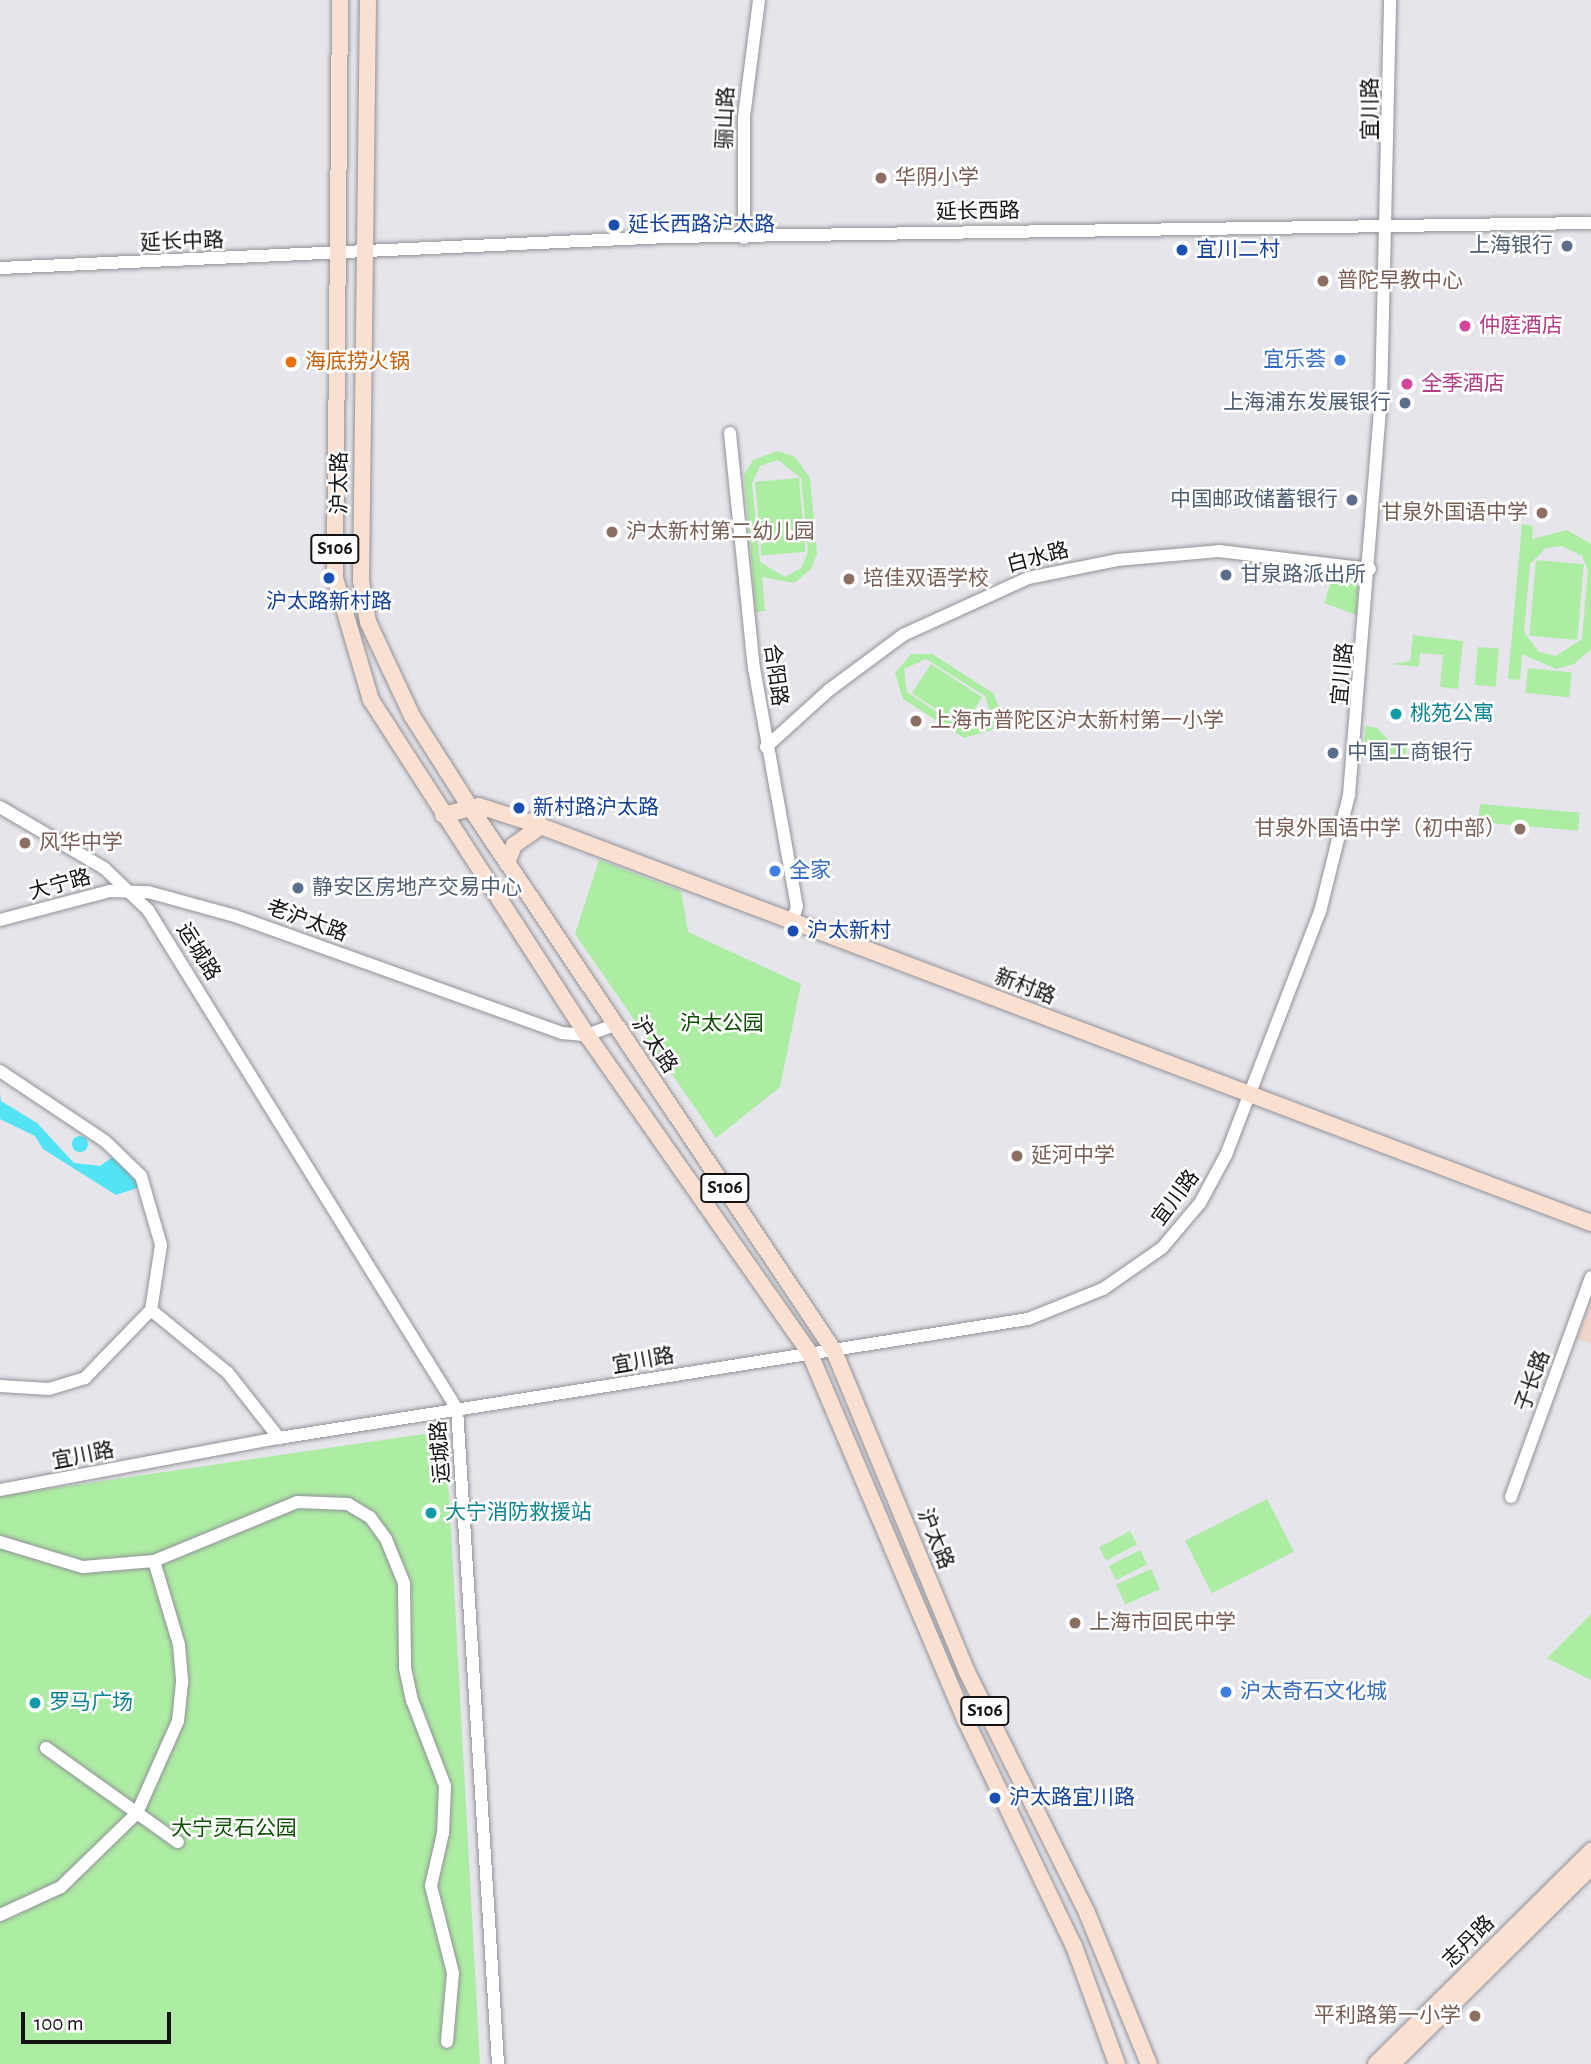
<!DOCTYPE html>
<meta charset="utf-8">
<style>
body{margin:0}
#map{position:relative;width:1591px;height:2064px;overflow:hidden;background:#e5e5eb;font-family:"Alegreya Sans","Noto Sans SC",sans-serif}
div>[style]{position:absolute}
.medical>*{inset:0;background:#eed6cd}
.green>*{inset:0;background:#adeca3;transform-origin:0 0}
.water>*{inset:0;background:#52e4f4}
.round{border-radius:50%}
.roads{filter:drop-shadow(0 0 2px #919197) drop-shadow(0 0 2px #919197)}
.minor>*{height:12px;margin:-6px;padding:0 6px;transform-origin:6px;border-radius:6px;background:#fff}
.major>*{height:16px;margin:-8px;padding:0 8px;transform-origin:8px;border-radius:8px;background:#fae0d1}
.dots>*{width:19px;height:19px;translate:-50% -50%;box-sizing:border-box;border:4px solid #fff;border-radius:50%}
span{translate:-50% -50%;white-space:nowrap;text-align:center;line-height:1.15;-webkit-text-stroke:5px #fff;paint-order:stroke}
.shield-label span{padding:2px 5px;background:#fff;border:2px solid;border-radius:5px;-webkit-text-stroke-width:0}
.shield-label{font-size:19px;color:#131215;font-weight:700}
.street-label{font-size:21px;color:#131215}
.education-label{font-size:21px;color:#785e54}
.left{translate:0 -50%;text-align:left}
.right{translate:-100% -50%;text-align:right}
.transit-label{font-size:21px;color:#164399}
.service-label{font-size:21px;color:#4e5e75}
.hotel-label{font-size:21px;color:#b23c85}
.shop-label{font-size:21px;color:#366cbe}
.food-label{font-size:21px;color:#c56008}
.culture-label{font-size:21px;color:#0d838f}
.park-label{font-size:21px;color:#0b4f00}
.scale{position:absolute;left:21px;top:2012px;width:150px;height:32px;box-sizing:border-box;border:4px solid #131215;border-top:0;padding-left:9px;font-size:21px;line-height:24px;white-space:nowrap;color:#131215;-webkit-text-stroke:5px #fff;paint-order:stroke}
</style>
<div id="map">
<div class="medical">
<i style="clip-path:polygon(1591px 1303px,1591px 1344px,1577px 1339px)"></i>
</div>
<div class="green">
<i style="clip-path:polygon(evenodd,777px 451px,795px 457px,810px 478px,817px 554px,811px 569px,794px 583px,762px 577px,765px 611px,756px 612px,744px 475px,753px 460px,777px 451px,778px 460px,801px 478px,808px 552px,801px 568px,785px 577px,760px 562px,752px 483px,760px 466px,778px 460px)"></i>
<i style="left:799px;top:478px;width:74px;height:44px;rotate:85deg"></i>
<i style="clip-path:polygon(evenodd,1522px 524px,1533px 526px,1532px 539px,1567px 530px,1591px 544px,1591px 649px,1574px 664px,1556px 669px,1522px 654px,1520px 680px,1508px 679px,1522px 524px,1561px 546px,1582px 556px,1588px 570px,1582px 639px,1556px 656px,1539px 652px,1524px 632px,1530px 564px,1546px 548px,1561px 546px)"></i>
<i style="left:1536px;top:560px;width:48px;height:76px;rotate:5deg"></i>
<i style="clip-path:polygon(1313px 566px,1358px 580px,1357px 615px,1324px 603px,1331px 583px,1309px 575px)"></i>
<i style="clip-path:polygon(1413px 635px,1463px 641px,1458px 689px,1440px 687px,1443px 655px,1420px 653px,1419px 667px,1392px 664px,1410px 661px)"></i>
<i style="left:1478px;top:647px;width:21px;height:38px;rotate:5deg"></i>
<i style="clip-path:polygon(evenodd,911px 654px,932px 654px,993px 693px,1000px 709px,992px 730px,964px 738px,903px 699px,895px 673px,911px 654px,926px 659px,985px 696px,991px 714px,984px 726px,964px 730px,907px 692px,904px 669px,926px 659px)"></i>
<i style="left:931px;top:664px;width:61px;height:35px;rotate:33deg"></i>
<i style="left:1528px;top:668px;width:44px;height:25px;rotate:6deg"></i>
<i style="clip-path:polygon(1366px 726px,1377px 728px,1392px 744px,1407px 746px,1406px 754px,1372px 754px,1364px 740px)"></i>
<i style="left:1480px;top:804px;width:100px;height:18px;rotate:5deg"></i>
<i style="clip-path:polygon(599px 860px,681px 891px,688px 932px,801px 984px,780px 1087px,716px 1138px,575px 934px)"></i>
<i style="clip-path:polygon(424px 1434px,437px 1443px,449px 1493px,480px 2064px,0 2064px,0 1496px)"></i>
<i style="left:1267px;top:1499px;width:59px;height:92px;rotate:63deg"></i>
<i style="left:1130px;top:1531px;width:15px;height:35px;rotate:62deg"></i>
<i style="left:1140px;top:1550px;width:16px;height:35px;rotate:63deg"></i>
<i style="left:1151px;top:1569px;width:22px;height:38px;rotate:66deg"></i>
<i style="clip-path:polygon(1591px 1614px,1591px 1680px,1547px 1658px)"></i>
</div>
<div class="water">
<i style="clip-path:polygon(0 1093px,1px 1101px,37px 1123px,74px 1163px,100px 1166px,114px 1156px,140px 1187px,116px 1195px,43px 1149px,35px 1136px,0 1119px)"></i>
<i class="round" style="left:72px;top:1136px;width:16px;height:16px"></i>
</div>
<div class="roads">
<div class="minor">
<i style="left:744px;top:238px;width:121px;rotate:-90deg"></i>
<i style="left:744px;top:117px;width:118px;rotate:-82.7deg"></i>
<i style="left:0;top:268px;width:668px;rotate:-2.66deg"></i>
<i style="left:667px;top:237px;width:924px;rotate:-0.87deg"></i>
<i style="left:730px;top:433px;width:236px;rotate:84.2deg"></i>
<i style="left:754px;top:668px;width:242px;rotate:79.8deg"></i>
<i style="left:797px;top:906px;width:15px;rotate:106deg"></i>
<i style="left:766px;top:747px;width:85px;rotate:-42.1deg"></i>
<i style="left:829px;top:690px;width:92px;rotate:-36.6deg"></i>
<i style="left:903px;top:635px;width:137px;rotate:-24.5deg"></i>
<i style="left:1028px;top:578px;width:91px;rotate:-11.4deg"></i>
<i style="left:1117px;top:560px;width:102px;rotate:-5deg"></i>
<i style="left:1219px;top:551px;width:152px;rotate:6.8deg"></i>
<i style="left:0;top:807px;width:121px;rotate:30.4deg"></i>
<i style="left:104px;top:868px;width:61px;rotate:43.7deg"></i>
<i style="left:148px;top:910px;width:587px;rotate:58.23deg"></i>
<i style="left:457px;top:1409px;width:656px;rotate:86.42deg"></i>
<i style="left:0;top:920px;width:114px;rotate:-14.8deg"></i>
<i style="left:110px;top:891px;width:38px;rotate:2deg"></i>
<i style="left:148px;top:892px;width:90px;rotate:15.4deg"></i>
<i style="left:235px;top:916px;width:347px;rotate:19.7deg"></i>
<i style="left:562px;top:1033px;width:25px;rotate:5deg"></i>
<i style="left:587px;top:1035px;width:30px;rotate:-20deg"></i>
<i style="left:0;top:1071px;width:126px;rotate:33.7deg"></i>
<i style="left:105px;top:1141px;width:50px;rotate:44.2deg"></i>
<i style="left:141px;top:1176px;width:72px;rotate:73.8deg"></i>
<i style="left:161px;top:1245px;width:66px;rotate:98.7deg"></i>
<i style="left:151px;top:1310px;width:99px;rotate:39.3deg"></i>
<i style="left:228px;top:1373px;width:83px;rotate:51.9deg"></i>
<i style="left:0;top:1386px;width:49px;rotate:3.5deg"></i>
<i style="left:49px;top:1389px;width:38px;rotate:-17deg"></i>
<i style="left:85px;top:1378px;width:95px;rotate:-45.9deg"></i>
<i style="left:0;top:1490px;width:284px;rotate:-10.6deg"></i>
<i style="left:279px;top:1438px;width:758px;rotate:-9.03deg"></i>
<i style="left:1028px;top:1319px;width:81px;rotate:-21.8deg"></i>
<i style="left:1103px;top:1289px;width:72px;rotate:-34.8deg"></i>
<i style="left:1162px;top:1248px;width:59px;rotate:-49.8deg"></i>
<i style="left:1200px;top:1203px;width:55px;rotate:-61.6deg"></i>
<i style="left:1226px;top:1155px;width:261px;rotate:-68.9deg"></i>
<i style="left:1320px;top:912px;width:121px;rotate:-76.1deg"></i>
<i style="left:1349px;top:795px;width:395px;rotate:-85.4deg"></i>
<i style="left:1381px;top:401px;width:401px;rotate:-88.7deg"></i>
<i style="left:1511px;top:1497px;width:234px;rotate:-70deg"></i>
<i style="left:0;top:1542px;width:87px;rotate:16.8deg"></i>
<i style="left:83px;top:1567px;width:71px;rotate:-4.8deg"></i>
<i style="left:154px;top:1561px;width:88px;rotate:73.4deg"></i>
<i style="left:179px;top:1645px;width:38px;rotate:85deg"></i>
<i style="left:182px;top:1683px;width:38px;rotate:96deg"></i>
<i style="left:178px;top:1721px;width:101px;rotate:114deg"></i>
<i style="left:137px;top:1813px;width:106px;rotate:135.8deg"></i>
<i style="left:61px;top:1887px;width:67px;rotate:155.3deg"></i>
<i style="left:154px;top:1561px;width:155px;rotate:-22.4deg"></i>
<i style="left:297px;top:1502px;width:51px;rotate:2.2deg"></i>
<i style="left:348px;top:1504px;width:26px;rotate:31deg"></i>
<i style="left:370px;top:1517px;width:27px;rotate:54deg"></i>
<i style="left:386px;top:1539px;width:48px;rotate:67.8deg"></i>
<i style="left:404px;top:1583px;width:85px;rotate:89.3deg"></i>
<i style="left:405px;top:1668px;width:33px;rotate:78deg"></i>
<i style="left:412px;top:1700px;width:92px;rotate:69deg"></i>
<i style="left:445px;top:1786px;width:47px;rotate:92.4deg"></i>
<i style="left:443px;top:1833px;width:54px;rotate:102.8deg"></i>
<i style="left:431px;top:1886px;width:90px;rotate:75.8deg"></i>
<i style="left:453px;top:1973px;width:69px;rotate:95deg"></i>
<i style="left:46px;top:1748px;width:162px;rotate:35.5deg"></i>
</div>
<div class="major">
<i style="left:340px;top:0;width:578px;rotate:90.5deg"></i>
<i style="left:335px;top:578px;width:127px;rotate:73.6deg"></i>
<i style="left:371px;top:700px;width:399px;rotate:57.2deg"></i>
<i style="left:587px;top:1035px;width:389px;rotate:55deg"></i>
<i style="left:810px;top:1354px;width:399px;rotate:67deg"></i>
<i style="left:966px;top:1721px;width:250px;rotate:64.4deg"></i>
<i style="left:1074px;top:1946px;width:126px;rotate:70deg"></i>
<i style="left:368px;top:0;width:581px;rotate:90.69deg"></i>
<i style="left:361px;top:581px;width:42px;rotate:80.3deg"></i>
<i style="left:368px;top:622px;width:104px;rotate:64.9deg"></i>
<i style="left:412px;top:716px;width:108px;rotate:57.5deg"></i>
<i style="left:470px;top:807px;width:655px;rotate:56.21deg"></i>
<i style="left:834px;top:1351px;width:347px;rotate:67.5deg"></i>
<i style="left:967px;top:1672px;width:269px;rotate:63.5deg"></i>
<i style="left:1087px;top:1913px;width:163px;rotate:67.7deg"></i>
<i style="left:443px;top:815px;width:37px;rotate:-14deg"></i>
<i style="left:479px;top:806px;width:59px;rotate:17.8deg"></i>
<i style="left:535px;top:824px;width:1129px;rotate:20.7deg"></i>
<i style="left:507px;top:863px;width:19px;rotate:-69deg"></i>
<i style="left:514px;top:845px;width:33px;rotate:-35deg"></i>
<i style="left:1376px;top:2064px;width:303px;rotate:-44.7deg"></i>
<i style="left:1392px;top:2064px;width:280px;rotate:-44.7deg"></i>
</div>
</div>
<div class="dots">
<i style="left:881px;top:178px;background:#8d6e63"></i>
<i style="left:614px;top:225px;background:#1a4fb4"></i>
<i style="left:1567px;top:246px;background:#5c6f8a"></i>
<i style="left:1182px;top:250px;background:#1a4fb4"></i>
<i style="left:1323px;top:281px;background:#8d6e63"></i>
<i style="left:1465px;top:326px;background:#d1479c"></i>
<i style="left:1340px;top:360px;background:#3f7fe0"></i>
<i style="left:291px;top:362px;background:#e8710a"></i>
<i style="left:1407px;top:384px;background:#d1479c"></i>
<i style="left:1405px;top:403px;background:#5c6f8a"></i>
<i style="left:1352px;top:500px;background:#5c6f8a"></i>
<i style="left:1542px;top:513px;background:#8d6e63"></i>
<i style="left:612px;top:532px;background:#8d6e63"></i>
<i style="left:1226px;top:575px;background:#5c6f8a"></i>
<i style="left:329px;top:578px;background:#1a4fb4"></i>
<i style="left:849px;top:579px;background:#8d6e63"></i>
<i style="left:1396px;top:714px;background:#0f9aa8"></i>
<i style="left:916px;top:721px;background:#8d6e63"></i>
<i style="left:1333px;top:753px;background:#5c6f8a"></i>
<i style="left:519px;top:808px;background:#1a4fb4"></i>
<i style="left:1520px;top:829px;background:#8d6e63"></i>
<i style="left:25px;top:843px;background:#8d6e63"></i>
<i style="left:775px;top:871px;background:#3f7fe0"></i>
<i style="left:298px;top:888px;background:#5c6f8a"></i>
<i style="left:793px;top:931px;background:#1a4fb4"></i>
<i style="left:1017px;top:1156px;background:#8d6e63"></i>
<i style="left:431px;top:1513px;background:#0f9aa8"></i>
<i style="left:1075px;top:1623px;background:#8d6e63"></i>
<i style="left:1226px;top:1692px;background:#3f7fe0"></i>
<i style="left:35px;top:1703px;background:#0f9aa8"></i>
<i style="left:995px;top:1798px;background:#1a4fb4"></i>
<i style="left:1475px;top:2016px;background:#8d6e63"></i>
</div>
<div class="shield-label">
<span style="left:335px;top:549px">S106</span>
<span style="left:725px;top:1188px">S106</span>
<span style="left:985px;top:1711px">S106</span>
</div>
<div class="street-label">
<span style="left:1371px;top:109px;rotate:-90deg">宜川路</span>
<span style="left:726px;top:118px;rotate:-88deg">骊山路</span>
<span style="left:978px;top:212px;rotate:-1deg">延长西路</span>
<span style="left:182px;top:242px;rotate:-2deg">延长中路</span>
<span style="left:340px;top:483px;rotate:-90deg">沪太路</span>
<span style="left:1038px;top:558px;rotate:-15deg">白水路</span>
<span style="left:1343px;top:674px;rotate:-85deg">宜川路</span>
<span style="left:775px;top:675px;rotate:82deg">合阳路</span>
<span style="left:60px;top:885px;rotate:-15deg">大宁路</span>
<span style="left:307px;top:921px;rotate:20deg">老沪太路</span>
<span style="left:198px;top:952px;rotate:58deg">运城路</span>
<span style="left:1025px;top:987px;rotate:21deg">新村路</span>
<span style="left:654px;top:1045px;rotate:56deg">沪太路</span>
<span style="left:1176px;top:1198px;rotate:-53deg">宜川路</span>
<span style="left:643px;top:1361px;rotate:-10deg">宜川路</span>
<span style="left:1533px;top:1381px;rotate:-70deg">子长路</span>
<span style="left:441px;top:1452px;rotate:-94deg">运城路</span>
<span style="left:83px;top:1456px;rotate:-11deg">宜川路</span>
<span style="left:935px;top:1539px;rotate:68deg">沪太路</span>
<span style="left:1469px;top:1942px;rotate:-45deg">志丹路</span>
</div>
<div class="education-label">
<span class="left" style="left:895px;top:178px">华阴小学</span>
<span class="left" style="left:1337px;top:281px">普陀早教中心</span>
<span class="right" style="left:1528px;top:513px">甘泉外国语中学</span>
<span class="left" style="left:626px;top:532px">沪太新村第二幼儿园</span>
<span class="left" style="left:863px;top:579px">培佳双语学校</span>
<span class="left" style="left:930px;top:721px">上海市普陀区沪太新村第一小学</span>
<span class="right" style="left:1506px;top:829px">甘泉外国语中学（初中部）</span>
<span class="left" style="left:39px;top:843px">风华中学</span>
<span class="left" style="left:1031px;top:1156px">延河中学</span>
<span class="left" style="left:1089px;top:1623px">上海市回民中学</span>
<span class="right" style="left:1461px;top:2016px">平利路第一小学</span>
</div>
<div class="transit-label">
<span class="left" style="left:628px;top:225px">延长西路沪太路</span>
<span class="left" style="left:1196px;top:250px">宜川二村</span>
<span style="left:329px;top:602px">沪太路新村路</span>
<span class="left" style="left:533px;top:808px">新村路沪太路</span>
<span class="left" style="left:807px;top:931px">沪太新村</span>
<span class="left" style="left:1009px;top:1798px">沪太路宜川路</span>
</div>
<div class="service-label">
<span class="right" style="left:1553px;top:246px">上海银行</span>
<span class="right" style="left:1391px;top:403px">上海浦东发展银行</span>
<span class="right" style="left:1338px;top:500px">中国邮政储蓄银行</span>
<span class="left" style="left:1240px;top:575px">甘泉路派出所</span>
<span class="left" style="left:1347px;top:753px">中国工商银行</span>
<span class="left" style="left:312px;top:888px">静安区房地产交易中心</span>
</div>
<div class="hotel-label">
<span class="left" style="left:1479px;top:326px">仲庭酒店</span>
<span class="left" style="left:1421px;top:384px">全季酒店</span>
</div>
<div class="shop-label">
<span class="right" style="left:1326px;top:360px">宜乐荟</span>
<span class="left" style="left:789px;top:871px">全家</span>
<span class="left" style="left:1240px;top:1692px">沪太奇石文化城</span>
</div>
<div class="food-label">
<span class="left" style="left:305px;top:362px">海底捞火锅</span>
</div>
<div class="culture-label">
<span class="left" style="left:1410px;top:714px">桃苑公寓</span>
<span class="left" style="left:445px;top:1513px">大宁消防救援站</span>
<span class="left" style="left:49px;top:1703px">罗马广场</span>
</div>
<div class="park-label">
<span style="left:722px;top:1024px">沪太公园</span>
<span style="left:234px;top:1829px">大宁灵石公园</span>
</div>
<div class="scale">100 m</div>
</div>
